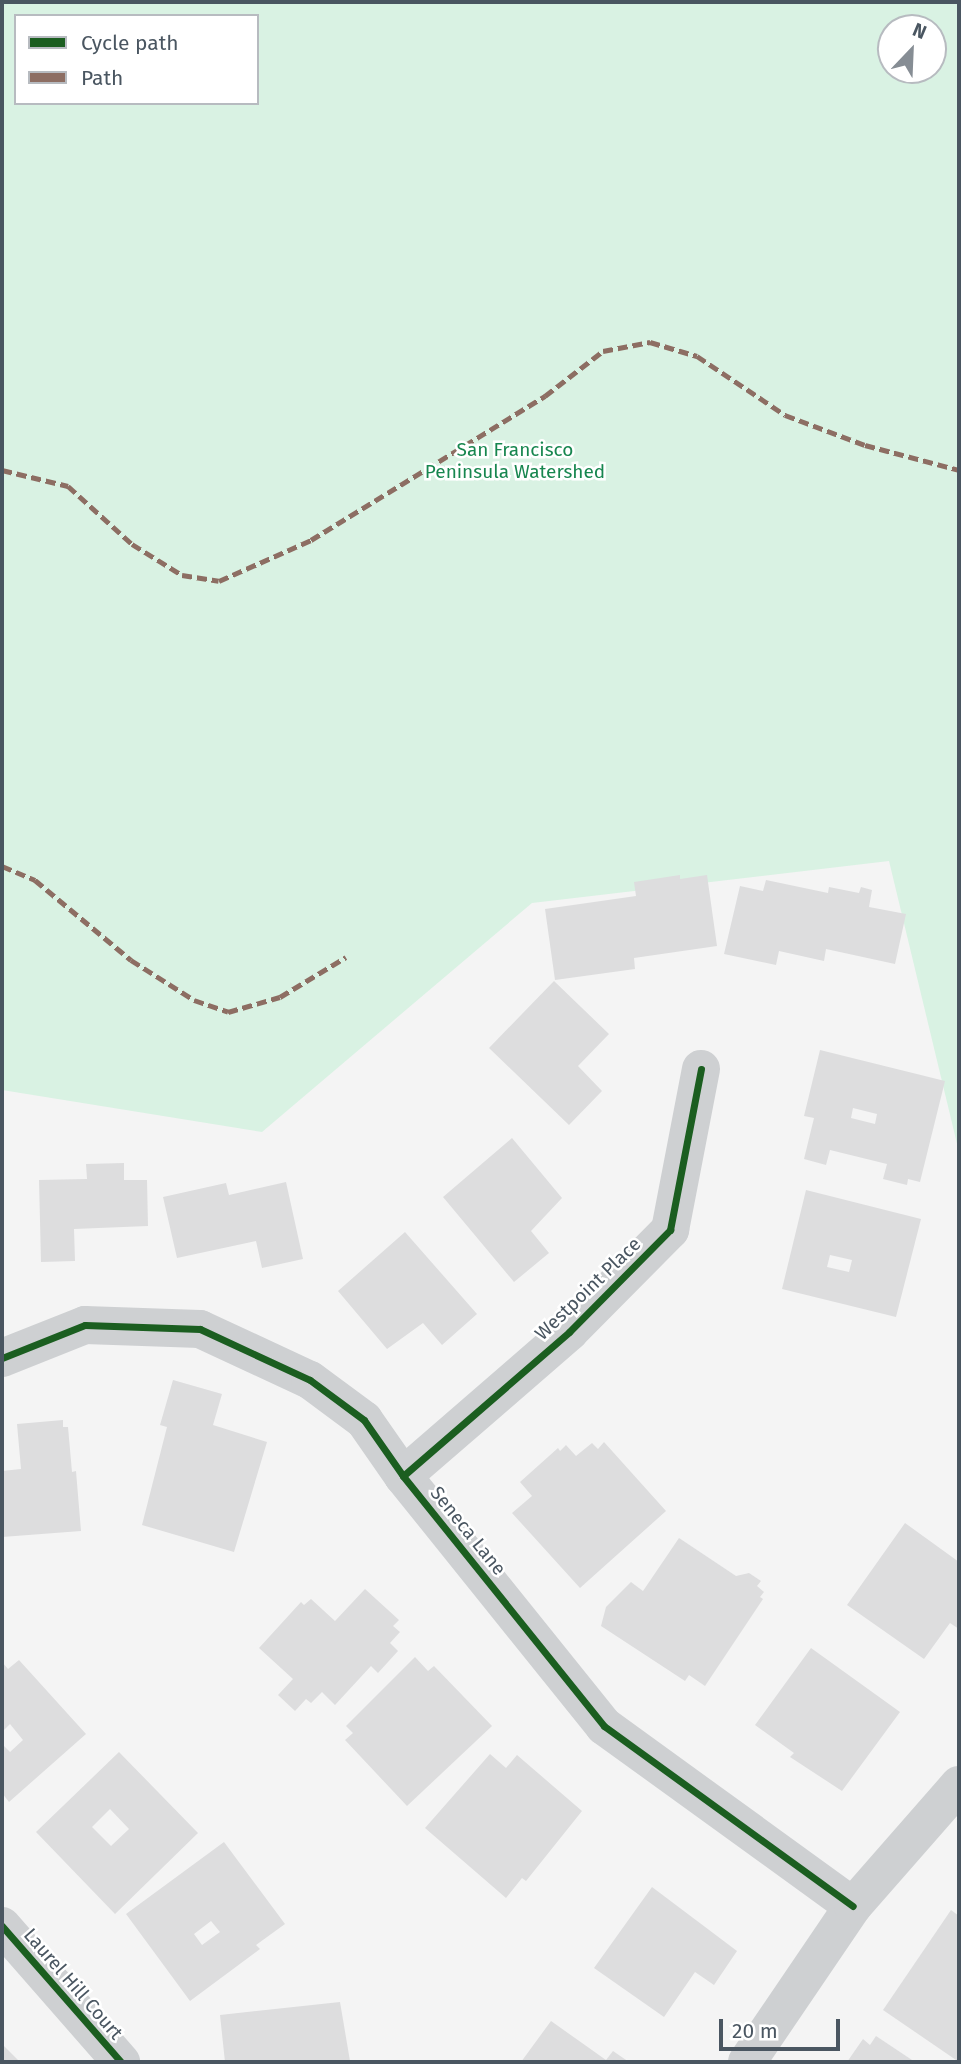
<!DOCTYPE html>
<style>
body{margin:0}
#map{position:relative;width:961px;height:2064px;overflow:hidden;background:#f4f4f4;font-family:"Fira Sans",sans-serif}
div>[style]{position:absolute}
.green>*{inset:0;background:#d9f2e3}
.building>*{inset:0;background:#ddddde}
.minor>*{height:38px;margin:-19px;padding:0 19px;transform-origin:19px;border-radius:19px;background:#ced0d2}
.quiet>*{height:5px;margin-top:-2.5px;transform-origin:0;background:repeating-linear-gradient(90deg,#8d6e63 0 10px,transparent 0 15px)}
.cycleway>*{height:7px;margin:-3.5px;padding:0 3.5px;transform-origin:3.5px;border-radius:3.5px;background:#1b5e20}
span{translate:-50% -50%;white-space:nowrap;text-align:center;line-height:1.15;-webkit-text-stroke:5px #fff;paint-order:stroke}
.park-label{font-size:19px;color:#17864f}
.street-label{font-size:19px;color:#4a5661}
.frame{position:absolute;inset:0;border:4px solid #4a5661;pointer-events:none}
.legend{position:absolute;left:14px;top:14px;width:245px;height:91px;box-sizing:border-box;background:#fff;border:2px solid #b7bbc0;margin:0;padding:9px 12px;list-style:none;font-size:21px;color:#4a5661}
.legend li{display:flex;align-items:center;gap:14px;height:35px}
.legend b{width:35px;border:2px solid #b7bbc0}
.north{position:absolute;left:877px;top:14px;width:70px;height:70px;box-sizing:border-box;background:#fff;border:2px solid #b7bbc0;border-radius:50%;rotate:23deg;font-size:19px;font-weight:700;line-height:28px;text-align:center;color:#4a5661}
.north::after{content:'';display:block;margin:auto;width:24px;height:32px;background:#868d94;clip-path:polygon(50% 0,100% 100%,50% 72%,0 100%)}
.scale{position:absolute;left:719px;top:2019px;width:121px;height:32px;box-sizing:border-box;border:4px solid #4a5661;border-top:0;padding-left:9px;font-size:21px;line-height:24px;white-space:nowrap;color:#4a5661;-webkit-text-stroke:5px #fff;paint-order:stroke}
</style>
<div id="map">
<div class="green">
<i style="clip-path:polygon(evenodd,2px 2px,959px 2px,959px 1152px,889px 861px,532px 903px,262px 1132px,2px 1090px,2px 2px,16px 16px,257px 16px,257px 103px,16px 103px,16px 16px,2px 2px,891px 28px,933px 28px,933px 70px,891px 70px,891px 28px)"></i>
</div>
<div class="building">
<i style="clip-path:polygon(680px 875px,680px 879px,707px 875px,717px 946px,634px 958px,635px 969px,555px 980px,545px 909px,636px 896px,634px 882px)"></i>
<i style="clip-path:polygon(766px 880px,828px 893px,829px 887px,859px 893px,861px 887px,872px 890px,869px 907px,906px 914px,895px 964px,826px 949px,824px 961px,779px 951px,776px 965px,724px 954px,740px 886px,763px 891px)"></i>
<i style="clip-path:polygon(554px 981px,609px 1034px,578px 1066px,602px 1091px,569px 1125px,489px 1048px)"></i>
<i style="clip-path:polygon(evenodd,820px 1050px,945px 1081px,920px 1182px,908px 1179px,907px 1185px,883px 1179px,887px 1164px,830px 1150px,826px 1165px,804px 1159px,814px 1118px,804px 1116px,820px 1050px,853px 1108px,877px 1114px,875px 1124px,851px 1118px,853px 1108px)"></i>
<i style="clip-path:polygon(512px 1138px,562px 1198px,531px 1231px,549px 1253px,514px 1282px,443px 1197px)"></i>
<i style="clip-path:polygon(124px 1163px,124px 1180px,147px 1180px,148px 1226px,74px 1229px,75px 1261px,41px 1262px,39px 1180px,87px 1179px,86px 1164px)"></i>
<i style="clip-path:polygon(286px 1182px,303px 1259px,262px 1268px,256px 1241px,177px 1258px,163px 1197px,226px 1183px,229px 1195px)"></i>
<i style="clip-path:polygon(evenodd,806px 1190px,921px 1219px,896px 1317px,782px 1289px,806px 1190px,830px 1255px,852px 1260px,849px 1272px,827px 1267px,830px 1255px)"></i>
<i style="clip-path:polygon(405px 1232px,477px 1314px,442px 1345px,423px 1323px,387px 1349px,338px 1291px)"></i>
<i style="clip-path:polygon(173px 1380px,222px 1394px,213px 1425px,267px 1442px,234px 1552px,142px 1525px,167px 1427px,160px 1425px)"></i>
<i style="clip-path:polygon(63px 1420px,63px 1427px,68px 1427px,72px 1472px,76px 1471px,81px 1531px,2px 1537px,2px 1471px,21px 1469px,17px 1424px)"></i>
<i style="clip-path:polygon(604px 1442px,666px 1511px,580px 1588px,512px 1513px,532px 1496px,520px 1482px,558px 1448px,560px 1451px,566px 1445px,576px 1456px,592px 1443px,598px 1449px)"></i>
<i style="clip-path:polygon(905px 1523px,959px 1562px,959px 1629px,950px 1623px,924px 1659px,847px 1605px)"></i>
<i style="clip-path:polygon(679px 1538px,736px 1576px,749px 1573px,761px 1581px,757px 1586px,764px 1592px,760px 1597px,763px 1599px,705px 1686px,689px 1675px,685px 1681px,601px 1626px,606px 1607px,631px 1582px,643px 1591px)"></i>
<i style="clip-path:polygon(365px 1589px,399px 1620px,393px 1626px,400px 1632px,390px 1643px,398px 1651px,378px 1673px,371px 1666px,335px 1705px,322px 1692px,311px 1703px,306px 1699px,295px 1711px,278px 1695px,293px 1679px,259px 1648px,301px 1602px,304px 1605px,311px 1599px,335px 1621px)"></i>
<i style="clip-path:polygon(811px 1648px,900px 1712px,842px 1791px,790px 1757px,794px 1753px,755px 1725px)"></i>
<i style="clip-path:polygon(415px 1657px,428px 1671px,434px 1666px,492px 1726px,407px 1806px,345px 1740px,353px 1733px,346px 1726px)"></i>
<i style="clip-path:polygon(19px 1660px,86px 1734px,9px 1802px,2px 1793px,2px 1744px,10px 1752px,23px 1740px,10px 1724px,2px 1732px,2px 1662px,8px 1669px)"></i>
<i style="clip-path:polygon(evenodd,119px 1752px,198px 1833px,115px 1914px,36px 1832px,119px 1752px,110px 1809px,129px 1829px,111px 1846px,92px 1827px,110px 1809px)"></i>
<i style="clip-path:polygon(490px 1754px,506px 1768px,517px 1755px,582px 1811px,526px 1881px,522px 1878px,506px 1898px,425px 1828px)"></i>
<i style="clip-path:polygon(evenodd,224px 1842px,285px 1924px,256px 1945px,260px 1949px,190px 2001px,126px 1914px,224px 1842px,211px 1921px,220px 1932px,202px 1945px,194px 1934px,211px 1921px)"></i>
<i style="clip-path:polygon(652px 1887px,737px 1951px,714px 1985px,695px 1972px,664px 2017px,594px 1968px)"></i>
<i style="clip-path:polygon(951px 1910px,959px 1916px,959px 2062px,883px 2010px)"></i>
<i style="clip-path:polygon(340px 2002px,350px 2061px,225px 2062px,220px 2015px)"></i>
<i style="clip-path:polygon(551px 2021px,606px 2060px,613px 2051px,629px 2062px,521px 2062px)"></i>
<i style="clip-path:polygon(876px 2036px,915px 2062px,847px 2062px,863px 2039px,870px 2045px)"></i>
<i style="clip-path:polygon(2px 2044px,18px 2060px,15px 2062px,2px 2062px)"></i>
</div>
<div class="minor">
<i style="left:2px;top:1358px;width:89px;rotate:-21.7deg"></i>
<i style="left:85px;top:1325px;width:115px;rotate:2deg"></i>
<i style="left:200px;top:1329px;width:121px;rotate:24.9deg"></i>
<i style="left:310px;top:1380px;width:67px;rotate:36.5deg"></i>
<i style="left:364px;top:1420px;width:68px;rotate:55.1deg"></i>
<i style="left:403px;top:1476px;width:321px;rotate:51.2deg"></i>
<i style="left:604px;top:1726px;width:307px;rotate:35.9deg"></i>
<i style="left:403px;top:1476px;width:220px;rotate:-40.9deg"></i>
<i style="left:569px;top:1332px;width:144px;rotate:-45.3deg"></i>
<i style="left:670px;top:1230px;width:164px;rotate:-79.1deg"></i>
<i style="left:2px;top:1926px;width:181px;rotate:48.8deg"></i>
<i style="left:747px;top:2062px;width:189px;rotate:-55.8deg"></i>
<i style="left:853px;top:1906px;width:161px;rotate:-48.8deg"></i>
</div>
<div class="quiet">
<i style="left:2px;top:470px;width:68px;rotate:13.6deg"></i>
<i style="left:68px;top:486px;width:86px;rotate:42.2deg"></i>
<i style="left:132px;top:544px;width:59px;rotate:31.8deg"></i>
<i style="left:182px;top:575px;width:37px;rotate:9deg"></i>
<i style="left:219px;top:581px;width:101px;rotate:-24deg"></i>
<i style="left:311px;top:540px;width:275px;rotate:-31.6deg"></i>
<i style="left:545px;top:396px;width:73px;rotate:-37.8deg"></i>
<i style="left:603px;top:351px;width:48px;rotate:-10.8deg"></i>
<i style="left:650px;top:342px;width:49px;rotate:16.6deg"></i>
<i style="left:697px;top:356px;width:106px;rotate:33.8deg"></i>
<i style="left:785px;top:415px;width:85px;rotate:20.6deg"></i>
<i style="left:865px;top:445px;width:97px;rotate:14.9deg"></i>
<i style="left:2px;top:866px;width:36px;rotate:23deg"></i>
<i style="left:35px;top:880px;width:125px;rotate:39.8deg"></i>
<i style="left:131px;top:960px;width:75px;rotate:32.4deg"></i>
<i style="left:194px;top:1000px;width:36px;rotate:19deg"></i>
<i style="left:228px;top:1012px;width:54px;rotate:-16.1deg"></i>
<i style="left:280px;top:997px;width:77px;rotate:-31.2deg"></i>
</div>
<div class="cycleway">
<i style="left:2px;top:1358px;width:89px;rotate:-21.7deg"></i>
<i style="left:85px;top:1325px;width:115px;rotate:2deg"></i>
<i style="left:200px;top:1329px;width:121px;rotate:24.9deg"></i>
<i style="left:310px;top:1380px;width:67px;rotate:36.5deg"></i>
<i style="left:364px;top:1420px;width:68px;rotate:55.1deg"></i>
<i style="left:403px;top:1476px;width:321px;rotate:51.2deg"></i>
<i style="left:604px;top:1726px;width:307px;rotate:35.9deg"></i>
<i style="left:403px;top:1476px;width:220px;rotate:-40.9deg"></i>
<i style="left:569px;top:1332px;width:144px;rotate:-45.3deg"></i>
<i style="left:670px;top:1230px;width:164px;rotate:-79.1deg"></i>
<i style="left:2px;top:1926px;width:181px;rotate:48.8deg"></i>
</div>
<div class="park-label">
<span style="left:515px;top:461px">San Francisco<br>Peninsula Watershed</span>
</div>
<div class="street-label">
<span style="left:588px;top:1289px;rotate:-44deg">Westpoint Place</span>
<span style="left:468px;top:1531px;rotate:51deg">Seneca Lane</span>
<span style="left:73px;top:1984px;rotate:49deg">Laurel Hill Court</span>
</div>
<div class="frame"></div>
<ul class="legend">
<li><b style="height:9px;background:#1b5e20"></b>Cycle path</li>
<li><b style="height:9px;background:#8d6e63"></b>Path</li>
</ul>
<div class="north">N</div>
<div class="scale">20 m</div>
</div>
